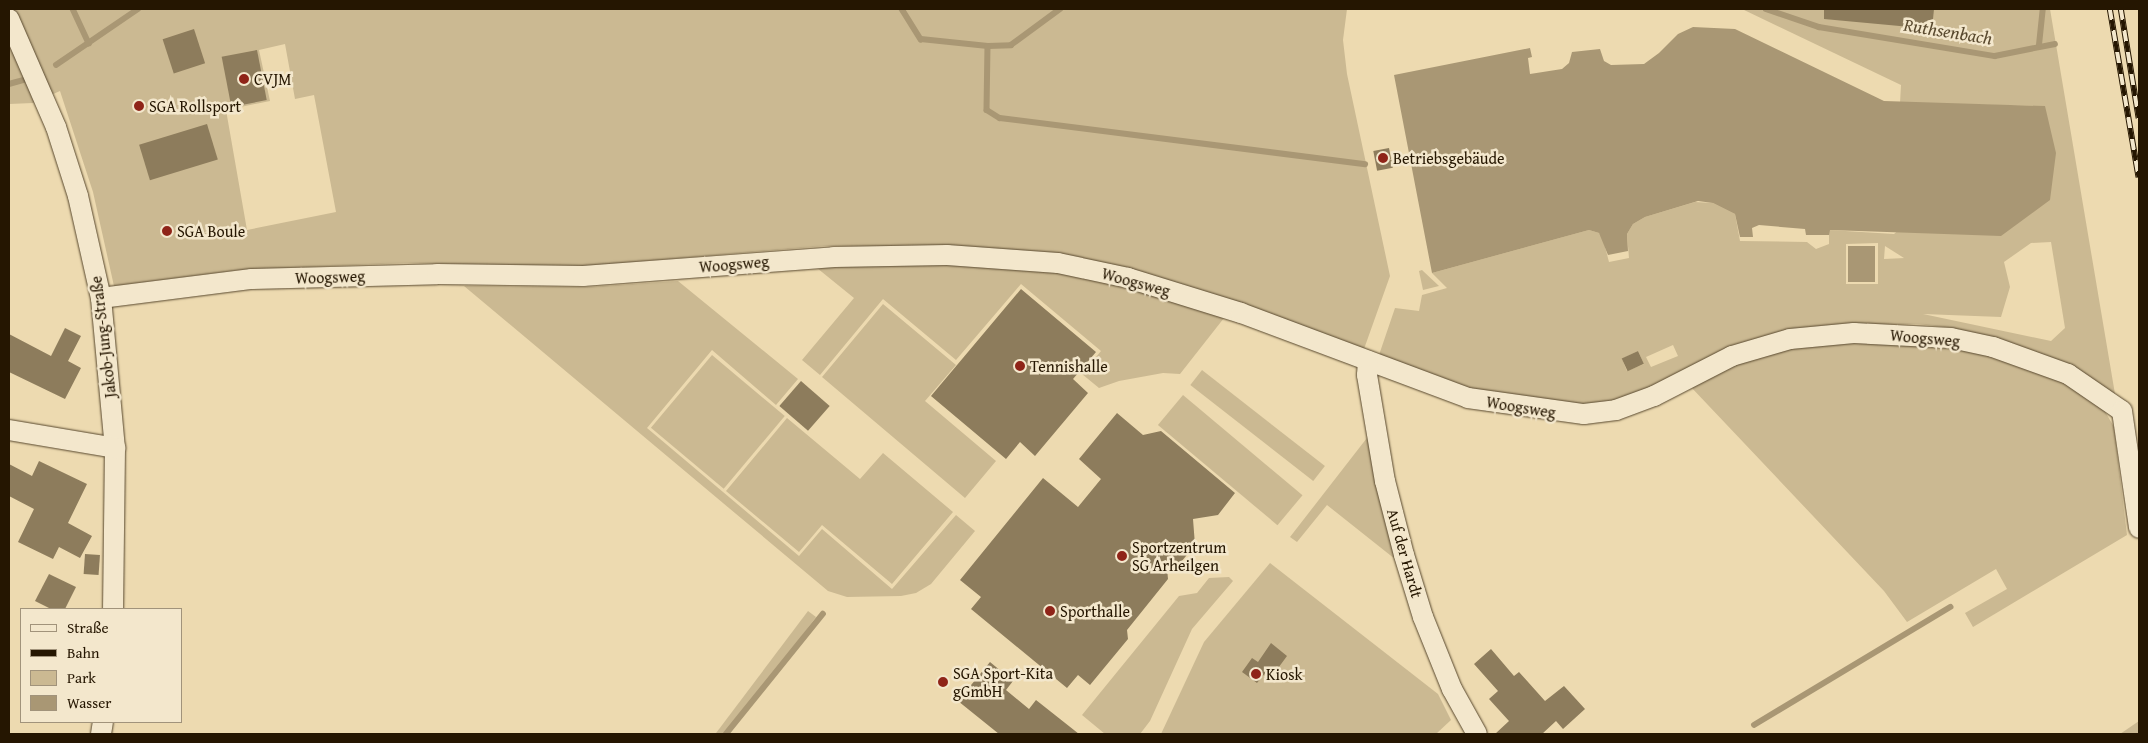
<!DOCTYPE html>
<meta charset="utf-8">
<style>
body{margin:0}
#map{position:relative;width:2148px;height:743px;overflow:hidden;background:#eddab0;font-family:"Gentium Book Plus",serif}
div>[style]{position:absolute}
.green>*{inset:0;background:#cbb992;transform-origin:0 0}
.water>*{inset:0;background:#a99774;transform-origin:0 0}
.stream>*{height:5.5px;margin:-2.75px;padding:0 2.75px;transform-origin:2.75px;border-radius:2.75px;background:#a99774}
.building>*{inset:0;background:#8d7c5c;transform-origin:0 0}
.roads{filter:drop-shadow(0 0 1px #57472d) drop-shadow(0 0 1px #57472d)}
.minor>*{height:20px;margin:-10px;padding:0 10px;transform-origin:10px;border-radius:10px;background:#f3e7cc}
.rail>*{height:5.5px;margin-top:-2.75px;transform-origin:0;background:repeating-linear-gradient(90deg,#f3e7cc 0 11px,#251601 0 22px);box-sizing:border-box;border-block:1px solid #251601}
.dots>*{width:14px;height:14px;translate:-50% -50%;box-sizing:border-box;border:2px solid #f3e7cc;border-radius:50%}
span{translate:-50% -50%;white-space:nowrap;text-align:center;line-height:1.15;-webkit-text-stroke:5px #f3e7cc;paint-order:stroke}
.poi-label{font-size:16px;color:#251601}
.left{translate:0 -50%;text-align:left}
.street-label{font-size:16px;color:#251601}
.water-label{font-size:18px;color:#5a4a2f;font-style:italic}
.frame{position:absolute;inset:0;border:10px solid #251601;pointer-events:none}
.legend{position:absolute;left:20px;top:608px;width:162px;height:115px;box-sizing:border-box;background:#f3e7cc;border:1px solid #a1937b;margin:0;padding:6px 9px;list-style:none;font-size:15px;color:#251601}
.legend li{display:flex;align-items:center;gap:10px;height:25px}
.legend b{width:25px;border:1px solid #a1937b}
</style>
<div id="map">
<div class="green">
<i style="clip-path:polygon(evenodd,9px 9px,1347px 9px,1343px 40px,1347px 74px,1390px 276px,1364px 349px,1246px 305px,949px 246px,824px 246px,586px 266px,404px 263px,239px 270px,114px 286px,93px 192px,60px 91px,33px 103px,9px 104px,9px 9px,285px 44px,295px 99px,314px 95px,336px 212px,247px 230px,226px 110px,270px 101px,259px 50px,285px 44px)"></i>
<i style="clip-path:polygon(evenodd,1742px 9px,2050px 9px,2115px 394px,1954px 328px,1917px 324px,1858px 325px,1917px 342px,1987px 354px,2060px 380px,2103px 408px,2114px 427px,2127px 535px,1973px 627px,1965px 613px,2007px 589px,1996px 569px,1907px 622px,1884px 591px,1690px 386px,1648px 389px,1613px 403px,1586px 406px,1468px 390px,1379px 355px,1395px 308px,1419px 311px,1422px 295px,1447px 288px,1432px 273px,1589px 230px,1599px 233px,1603px 239px,1609px 262px,1629px 258px,1627px 234px,1633px 224px,1645px 217px,1695px 202px,1713px 203px,1735px 214px,1740px 241px,1807px 242px,1816px 249px,1829px 244px,1829px 230px,1894px 234px,2045px 106px,1900px 103px,1901px 85px,1742px 9px,2051px 242px,2065px 328px,2051px 341px,1923px 314px,2001px 317px,2010px 287px,2004px 262px,2031px 243px,2051px 242px,1742px 9px,1878px 243px,1878px 284px,1846px 284px,1846px 244px,1878px 243px,1742px 9px,1885px 246px,1904px 258px,1905px 258px,1884px 259px,1885px 246px,1742px 9px,1673px 345px,1678px 356px,1651px 367px,1646px 357px,1673px 345px,1742px 9px,1638px 351px,1644px 364px,1627px 371px,1622px 359px,1638px 351px)"></i>
<i style="clip-path:polygon(946px 263px,1057px 272px,1128px 287px,1224px 318px,1180px 374px,1163px 373px,1119px 381px,1099px 388px,1082px 374px,1101px 351px,1021px 284px,956px 360px,883px 299px,820px 375px,802px 360px,854px 298px,817px 268px)"></i>
<i style="clip-path:polygon(1422px 270px,1439px 286px,1423px 290px,1419px 271px)"></i>
<i style="clip-path:polygon(678px 281px,798px 379px,776px 405px,712px 350px,647px 428px,799px 556px,822px 529px,892px 589px,956px 515px,975px 531px,931px 584px,916px 593px,901px 596px,847px 597px,828px 591px,464px 286px,588px 287px)"></i>
<i style="clip-path:polygon(883px 304px,956px 365px,925px 401px,996px 461px,965px 498px,822px 377px)"></i>
<i style="left:712px;top:355px;width:95px;height:95px;rotate:40deg"></i>
<i style="left:1202px;top:370px;width:156px;height:19px;rotate:38deg"></i>
<i style="left:1183px;top:395px;width:156px;height:39px;rotate:40deg"></i>
<i style="clip-path:polygon(787px 418px,860px 479px,883px 453px,953px 512px,892px 584px,822px 525px,799px 552px,726px 491px)"></i>
<i style="clip-path:polygon(1370px 434px,1395px 559px,1327px 505px,1297px 542px,1290px 537px)"></i>
<i style="clip-path:polygon(1270px 563px,1438px 694px,1451px 720px,1436px 734px,1161px 734px,1204px 642px)"></i>
<i style="clip-path:polygon(1229px 577px,1233px 581px,1192px 629px,1150px 721px,1140px 734px,1105px 734px,1082px 715px,1179px 596px,1197px 593px,1209px 578px)"></i>
<i style="left:808px;top:611px;width:10px;height:159px;rotate:37deg"></i>
<i style="clip-path:polygon(2139px 721px,2139px 734px,2120px 734px)"></i>
</div>
<div class="water">
<i style="clip-path:polygon(1693px 27px,1735px 29px,1884px 101px,2045px 106px,2056px 153px,2050px 200px,2001px 236px,1830px 230px,1829px 235px,1806px 235px,1805px 229px,1759px 225px,1752px 228px,1753px 237px,1740px 237px,1735px 214px,1713px 203px,1698px 201px,1645px 217px,1633px 224px,1627px 234px,1628px 251px,1608px 255px,1599px 233px,1589px 230px,1432px 273px,1394px 75px,1530px 48px,1532px 57px,1528px 58px,1530px 74px,1562px 69px,1569px 63px,1572px 52px,1600px 49px,1604px 61px,1611px 65px,1644px 64px,1659px 53px,1678px 34px)"></i>
<i style="left:1848px;top:246px;width:27px;height:36px"></i>
</div>
<div class="stream">
<i style="left:73px;top:9px;width:38px;rotate:65deg"></i>
<i style="left:902px;top:9px;width:36px;rotate:58deg"></i>
<i style="left:921px;top:39px;width:67px;rotate:6deg"></i>
<i style="left:988px;top:46px;width:23px;rotate:-2deg"></i>
<i style="left:1011px;top:45px;width:61px;rotate:-36.3deg"></i>
<i style="left:1766px;top:9px;width:56px;rotate:18.8deg"></i>
<i style="left:1819px;top:27px;width:178px;rotate:9.4deg"></i>
<i style="left:1995px;top:56px;width:61px;rotate:-11.3deg"></i>
<i style="left:2039px;top:45px;width:36px;rotate:-84deg"></i>
<i style="left:988px;top:46px;width:64px;rotate:90.9deg"></i>
<i style="left:987px;top:110px;width:15px;rotate:32deg"></i>
<i style="left:1000px;top:118px;width:368px;rotate:7.2deg"></i>
<i style="left:56px;top:65px;width:99px;rotate:-34.3deg"></i>
<i style="left:9px;top:84px;width:16px;rotate:-15deg"></i>
<i style="left:1754px;top:725px;width:229px;rotate:-31deg"></i>
<i style="left:726px;top:734px;width:154px;rotate:-51.1deg"></i>
</div>
<div class="building">
<i style="clip-path:polygon(1824px 9px,1934px 9px,1932px 29px,1824px 19px)"></i>
<i style="left:194px;top:29px;width:36px;height:33px;rotate:72deg"></i>
<i style="left:257px;top:50px;width:51px;height:36px;rotate:79deg"></i>
<i style="left:207px;top:124px;width:37px;height:71px;rotate:73deg"></i>
<i style="left:1389px;top:148px;width:20px;height:16px;rotate:79deg"></i>
<i style="clip-path:polygon(1021px 289px,1096px 352px,1073px 379px,1088px 393px,1035px 456px,1020px 442px,1006px 459px,931px 396px)"></i>
<i style="clip-path:polygon(65px 328px,81px 336px,68px 361px,81px 368px,65px 399px,9px 372px,9px 334px,51px 356px)"></i>
<i style="left:1638px;top:351px;width:14px;height:18px;rotate:65deg"></i>
<i style="left:801px;top:381px;width:38px;height:33px;rotate:41deg"></i>
<i style="clip-path:polygon(1117px 413px,1143px 435px,1161px 431px,1235px 493px,1218px 515px,1193px 519px,1195px 545px,1177px 567px,1167px 568px,1168px 579px,1127px 630px,1128px 639px,1090px 685px,1078px 675px,1067px 688px,971px 609px,981px 597px,960px 580px,1043px 478px,1078px 507px,1101px 479px,1079px 459px)"></i>
<i style="clip-path:polygon(39px 461px,87px 484px,68px 523px,92px 536px,80px 558px,59px 547px,53px 559px,18px 542px,34px 509px,9px 496px,9px 464px,32px 476px)"></i>
<i style="left:85px;top:554px;width:15px;height:20px;rotate:4deg"></i>
<i style="clip-path:polygon(49px 574px,76px 587px,65px 609px,51px 609px,35px 601px)"></i>
<i style="clip-path:polygon(1271px 643px,1287px 656px,1273px 675px,1267px 671px,1257px 683px,1242px 672px,1252px 658px,1258px 662px)"></i>
<i style="clip-path:polygon(1491px 649px,1514px 676px,1519px 672px,1545px 701px,1564px 686px,1585px 709px,1563px 729px,1556px 721px,1542px 734px,1495px 734px,1509px 721px,1489px 699px,1498px 691px,1474px 664px)"></i>
<i style="clip-path:polygon(990px 662px,1013px 681px,1006px 690px,1029px 709px,1036px 700px,1079px 734px,999px 734px,958px 701px)"></i>
</div>
<div class="roads">
<div class="minor">
<i style="left:9px;top:19px;width:118px;rotate:66.5deg"></i>
<i style="left:56px;top:127px;width:72px;rotate:72.3deg"></i>
<i style="left:78px;top:196px;width:105px;rotate:77.3deg"></i>
<i style="left:101px;top:298px;width:151px;rotate:84.7deg"></i>
<i style="left:115px;top:448px;width:161px;rotate:90.7deg"></i>
<i style="left:101px;top:298px;width:152px;rotate:-7.2deg"></i>
<i style="left:252px;top:279px;width:185px;rotate:-1.5deg"></i>
<i style="left:437px;top:274px;width:146px;rotate:0.8deg"></i>
<i style="left:583px;top:276px;width:252px;rotate:-4.3deg"></i>
<i style="left:834px;top:257px;width:113px;rotate:-1deg"></i>
<i style="left:947px;top:255px;width:111px;rotate:4.1deg"></i>
<i style="left:1058px;top:263px;width:72px;rotate:12.1deg"></i>
<i style="left:1128px;top:278px;width:118px;rotate:17.2deg"></i>
<i style="left:1241px;top:313px;width:242px;rotate:20.5deg"></i>
<i style="left:1468px;top:398px;width:117px;rotate:7.9deg"></i>
<i style="left:1584px;top:414px;width:32px;rotate:-7deg"></i>
<i style="left:1616px;top:410px;width:40px;rotate:-20.2deg"></i>
<i style="left:1654px;top:396px;width:88px;rotate:-27.1deg"></i>
<i style="left:1732px;top:356px;width:60px;rotate:-16.3deg"></i>
<i style="left:1790px;top:339px;width:64px;rotate:-5.4deg"></i>
<i style="left:1854px;top:333px;width:97px;rotate:3deg"></i>
<i style="left:1951px;top:338px;width:43px;rotate:12.1deg"></i>
<i style="left:1993px;top:347px;width:80px;rotate:19.8deg"></i>
<i style="left:2068px;top:374px;width:65px;rotate:34.4deg"></i>
<i style="left:2122px;top:411px;width:118px;rotate:81.7deg"></i>
<i style="left:1368px;top:361px;width:14px;rotate:94deg"></i>
<i style="left:1367px;top:375px;width:108px;rotate:80.4deg"></i>
<i style="left:1385px;top:481px;width:76px;rotate:75.6deg"></i>
<i style="left:1404px;top:555px;width:65px;rotate:73deg"></i>
<i style="left:1423px;top:617px;width:78px;rotate:68.1deg"></i>
<i style="left:1452px;top:689px;width:51px;rotate:60.9deg"></i>
<i style="left:9px;top:430px;width:108px;rotate:9.6deg"></i>
<i style="left:101px;top:734px;width:12px;rotate:-81deg"></i>
</div>
</div>
<div class="rail">
<i style="left:2110px;top:9px;width:171px;rotate:80.3deg"></i>
<i style="left:2121px;top:9px;width:111px;rotate:80.7deg"></i>
</div>
<div class="dots">
<i style="left:244px;top:79px;background:#8f2418"></i>
<i style="left:139px;top:106px;background:#8f2418"></i>
<i style="left:1383px;top:158px;background:#8f2418"></i>
<i style="left:167px;top:231px;background:#8f2418"></i>
<i style="left:1020px;top:366px;background:#8f2418"></i>
<i style="left:1122px;top:556px;background:#8f2418"></i>
<i style="left:1050px;top:611px;background:#8f2418"></i>
<i style="left:1256px;top:674px;background:#8f2418"></i>
<i style="left:943px;top:682px;background:#8f2418"></i>
</div>
<div class="poi-label">
<span class="left" style="left:254px;top:79px">CVJM</span>
<span class="left" style="left:149px;top:106px">SGA Rollsport</span>
<span class="left" style="left:1393px;top:158px">Betriebsgebäude</span>
<span class="left" style="left:177px;top:231px">SGA Boule</span>
<span class="left" style="left:1030px;top:366px">Tennishalle</span>
<span class="left" style="left:1132px;top:556px">Sportzentrum<br>SG Arheilgen</span>
<span class="left" style="left:1060px;top:611px">Sporthalle</span>
<span class="left" style="left:953px;top:682px">SGA Sport-Kita<br>gGmbH</span>
<span class="left" style="left:1266px;top:674px">Kiosk</span>
</div>
<div class="street-label">
<span style="left:734px;top:264px;rotate:-5deg">Woogsweg</span>
<span style="left:330px;top:277px;rotate:-2deg">Woogsweg</span>
<span style="left:1136px;top:282px;rotate:15deg">Woogsweg</span>
<span style="left:103px;top:337px;rotate:-97deg">Jakob-Jung-Straße</span>
<span style="left:1925px;top:338px;rotate:5deg">Woogsweg</span>
<span style="left:1521px;top:407px;rotate:9deg">Woogsweg</span>
<span style="left:1405px;top:553px;rotate:74deg">Auf der Hardt</span>
</div>
<div class="water-label">
<span style="left:1948px;top:32px;rotate:9deg">Ruthsenbach</span>
</div>
<div class="frame"></div>
<ul class="legend">
<li><b style="height:6px;background:#f3e7cc"></b>Straße</li>
<li><b style="height:6px;background:#251601"></b>Bahn</li>
<li><b style="height:14px;background:#cbb992"></b>Park</li>
<li><b style="height:14px;background:#a99774"></b>Wasser</li>
</ul>
</div>
